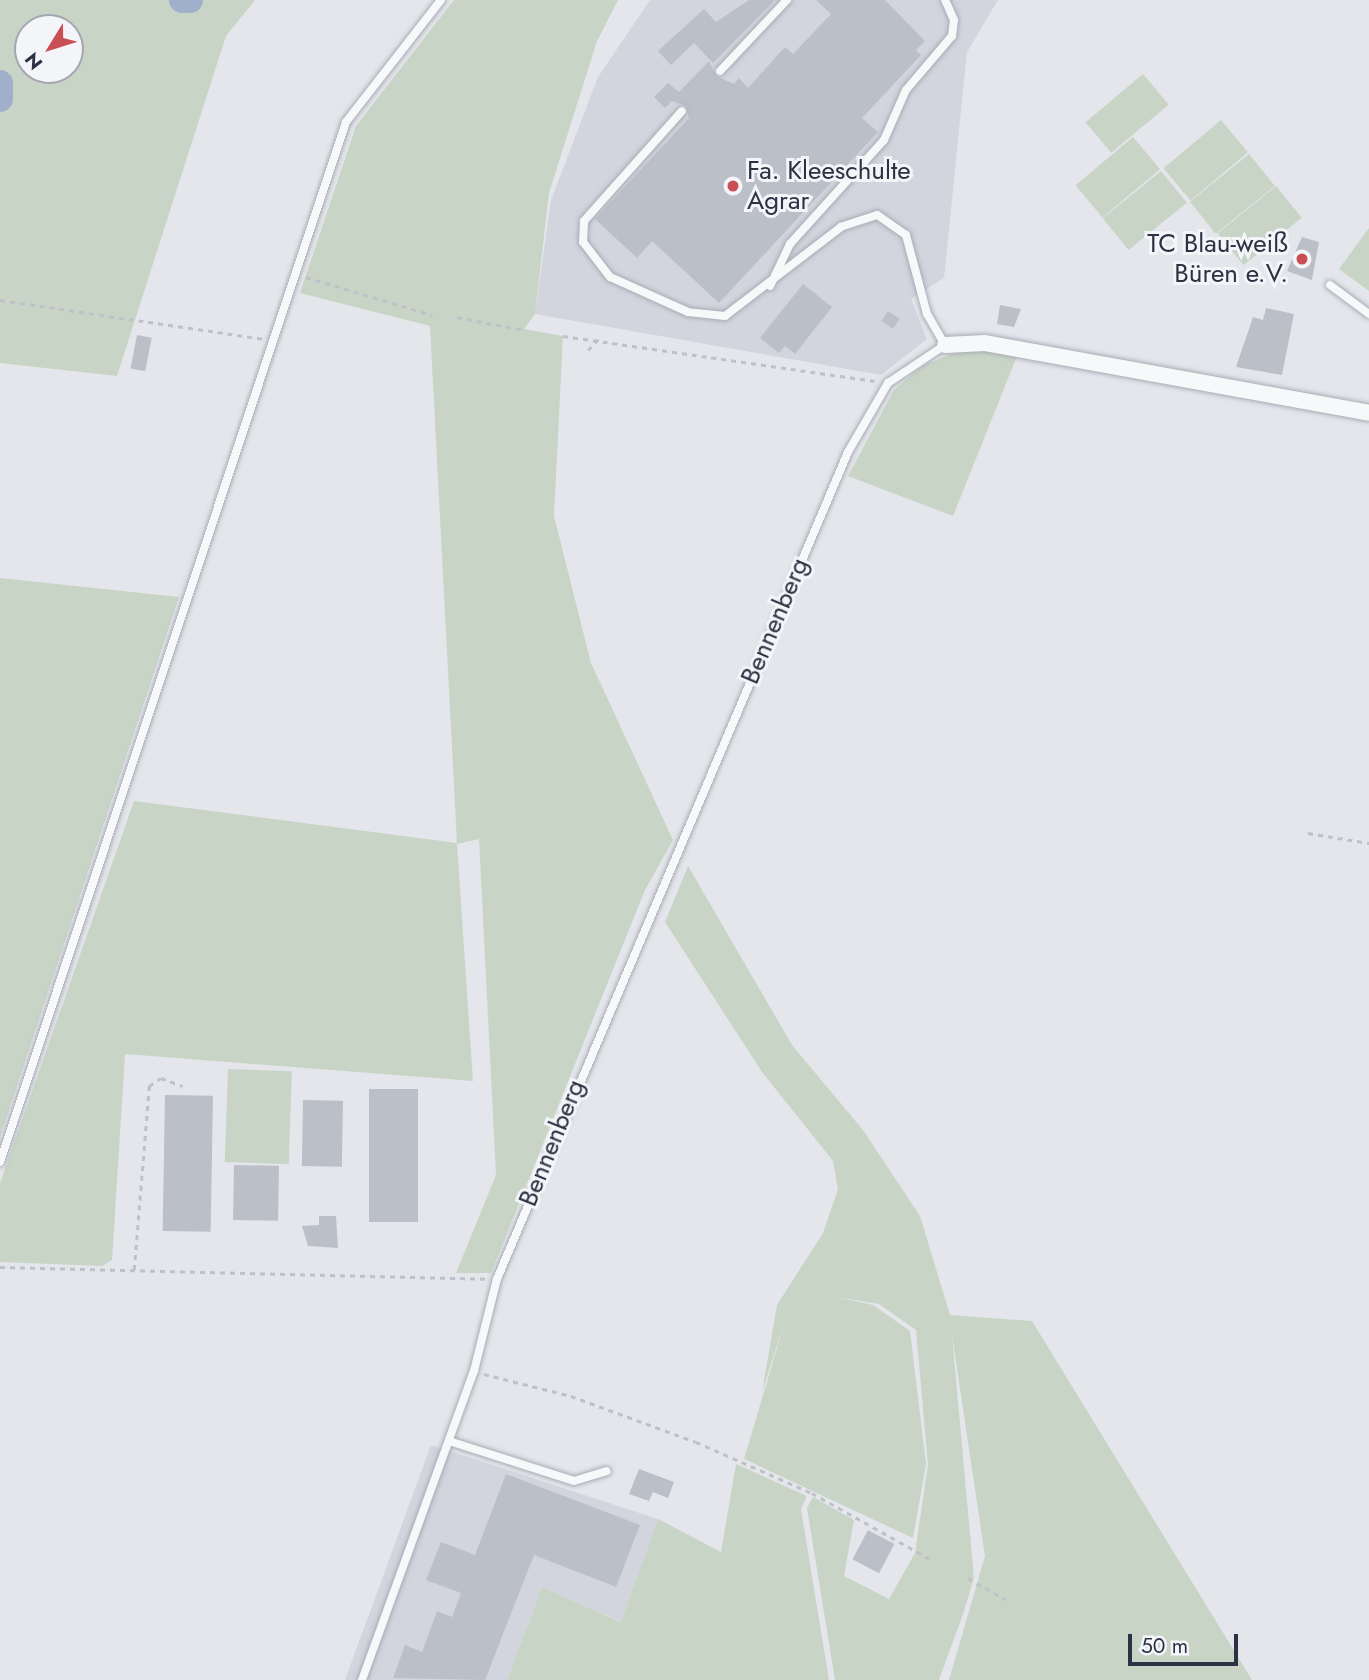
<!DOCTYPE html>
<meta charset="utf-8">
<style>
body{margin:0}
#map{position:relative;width:1369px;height:1680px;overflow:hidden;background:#e4e6eb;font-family:Jost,sans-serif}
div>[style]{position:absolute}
.built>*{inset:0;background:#d2d5dd}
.green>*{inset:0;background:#c8d5c6;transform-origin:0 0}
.river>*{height:26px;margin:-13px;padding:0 13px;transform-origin:13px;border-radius:13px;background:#a1b0ca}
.building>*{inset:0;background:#bbbfc8;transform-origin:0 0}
.path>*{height:2.5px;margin-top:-1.25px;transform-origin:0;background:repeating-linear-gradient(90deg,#bec1c7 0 5px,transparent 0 10px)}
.roads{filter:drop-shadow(0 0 2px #a9acb5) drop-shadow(0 0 2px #a9acb5)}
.lane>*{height:8px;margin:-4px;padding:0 4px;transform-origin:4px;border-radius:4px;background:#f7f8fa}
.street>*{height:16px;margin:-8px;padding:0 8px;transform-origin:8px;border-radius:8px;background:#f7f8fa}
.dots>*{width:19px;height:19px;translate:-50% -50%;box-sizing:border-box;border:4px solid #f4f5f9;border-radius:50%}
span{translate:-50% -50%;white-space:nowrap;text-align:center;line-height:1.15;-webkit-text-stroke:6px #f4f5f9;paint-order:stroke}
.poi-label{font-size:26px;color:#2c3243}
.left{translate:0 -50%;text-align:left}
.right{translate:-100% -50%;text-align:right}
.street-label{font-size:26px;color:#2c3243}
.north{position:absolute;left:14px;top:14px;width:70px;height:70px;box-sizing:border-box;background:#f4f5f9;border:2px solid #a4a7b0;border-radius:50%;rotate:232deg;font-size:19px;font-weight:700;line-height:28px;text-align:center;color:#2c3243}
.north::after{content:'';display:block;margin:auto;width:24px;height:32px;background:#ca4f54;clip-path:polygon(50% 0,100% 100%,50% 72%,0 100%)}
.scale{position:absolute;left:1128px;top:1634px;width:110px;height:32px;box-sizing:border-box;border:4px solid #2c3243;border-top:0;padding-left:9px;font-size:21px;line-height:24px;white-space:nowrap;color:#2c3243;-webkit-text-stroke:5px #f4f5f9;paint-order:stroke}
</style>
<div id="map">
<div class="built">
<i style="clip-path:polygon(650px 0,998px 0,967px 52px,944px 278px,911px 299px,927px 339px,881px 375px,535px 314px,551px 200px,598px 77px)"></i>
<i style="clip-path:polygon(431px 1445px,658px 1519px,622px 1622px,542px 1587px,507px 1680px,345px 1680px)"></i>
</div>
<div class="green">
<i style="clip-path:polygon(evenodd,0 0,255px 0,226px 36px,117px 376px,0 363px,0 0,28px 28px,70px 28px,70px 70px,28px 70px,28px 28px)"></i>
<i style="clip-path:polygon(454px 0,618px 0,597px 41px,549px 193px,535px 314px,524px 329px,563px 336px,554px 516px,591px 663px,673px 840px,645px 890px,491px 1273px,456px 1273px,496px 1175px,479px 839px,457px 844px,473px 1081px,125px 1054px,112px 1260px,102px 1266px,0 1262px,0 1183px,134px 801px,457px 843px,430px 326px,300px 293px,356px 126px)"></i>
<i style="left:1143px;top:74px;width:40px;height:75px;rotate:50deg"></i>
<i style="left:1221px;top:120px;width:42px;height:75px;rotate:50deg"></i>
<i style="left:1133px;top:137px;width:42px;height:75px;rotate:50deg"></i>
<i style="left:1249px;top:154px;width:41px;height:76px;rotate:51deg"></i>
<i style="left:1161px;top:171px;width:41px;height:75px;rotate:51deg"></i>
<i style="left:1276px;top:186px;width:41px;height:75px;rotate:51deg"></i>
<i style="clip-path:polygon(1369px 228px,1369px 291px,1339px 269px)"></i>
<i style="clip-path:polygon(966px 348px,1017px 356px,953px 516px,848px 476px,894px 390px,922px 366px)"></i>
<i style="clip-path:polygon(0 578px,179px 597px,0 1137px)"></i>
<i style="clip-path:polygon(688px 866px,792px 1045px,863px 1130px,920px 1216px,950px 1315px,1032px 1321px,1252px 1680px,949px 1680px,985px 1556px,952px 1335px,974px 1578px,963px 1614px,939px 1680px,835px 1680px,807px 1508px,813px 1497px,854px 1520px,844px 1576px,889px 1599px,915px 1553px,928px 1465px,916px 1330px,879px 1304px,836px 1297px,873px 1305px,910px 1331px,926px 1464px,913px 1538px,744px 1459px,785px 1321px,762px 1392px,777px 1305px,823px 1233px,838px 1189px,833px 1161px,762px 1072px,665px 922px)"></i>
<i style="left:228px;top:1069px;width:64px;height:93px;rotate:2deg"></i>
<i style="clip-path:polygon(736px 1464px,807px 1496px,801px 1509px,829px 1680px,507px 1680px,542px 1587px,621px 1622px,658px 1519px,721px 1552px)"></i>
</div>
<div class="river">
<i style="left:182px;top:0;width:8px"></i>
<i style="left:0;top:83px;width:16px;rotate:90deg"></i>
</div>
<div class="building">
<i style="clip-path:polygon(749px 0,775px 0,713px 63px,694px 43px,671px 65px,658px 51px,704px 9px,716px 22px)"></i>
<i style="clip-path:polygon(816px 0,885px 0,925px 41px,916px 50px,921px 55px,862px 118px,878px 132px,719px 303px,652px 241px,637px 258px,595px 219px,689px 118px,686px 106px,672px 101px,665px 108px,654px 97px,668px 83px,679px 92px,709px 61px,716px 76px,734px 84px,739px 78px,748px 88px,785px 47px,793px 54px,831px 14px)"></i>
<i style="clip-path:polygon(1302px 237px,1319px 242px,1312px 280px,1287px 271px)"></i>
<i style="clip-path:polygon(803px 284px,832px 307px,795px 354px,785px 346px,779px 353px,760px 338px)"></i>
<i style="clip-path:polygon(1000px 305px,1021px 309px,1014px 327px,997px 324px)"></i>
<i style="clip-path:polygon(1266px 308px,1294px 314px,1282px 375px,1236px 367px,1253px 317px,1263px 320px)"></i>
<i style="left:888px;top:311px;width:14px;height:12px;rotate:34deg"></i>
<i style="left:137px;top:335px;width:15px;height:34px;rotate:11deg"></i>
<i style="left:369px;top:1089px;width:49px;height:133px"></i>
<i style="left:165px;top:1095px;width:48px;height:136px;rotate:1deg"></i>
<i style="left:303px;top:1100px;width:40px;height:66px;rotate:1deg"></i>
<i style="left:234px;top:1165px;width:45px;height:55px;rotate:1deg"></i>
<i style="clip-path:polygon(319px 1216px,336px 1216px,338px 1248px,308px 1246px,302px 1226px,319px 1225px)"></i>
<i style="clip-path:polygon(639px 1469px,674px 1482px,668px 1498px,653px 1492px,649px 1501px,629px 1494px)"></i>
<i style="clip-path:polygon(506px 1474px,640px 1525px,616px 1587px,534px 1555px,485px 1680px,393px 1678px,405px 1645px,422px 1652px,437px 1611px,452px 1617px,461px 1593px,426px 1580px,441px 1542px,475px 1555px)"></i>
<i style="left:868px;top:1530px;width:30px;height:33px;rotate:28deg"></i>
</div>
<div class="path">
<i style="left:306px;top:277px;width:132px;rotate:16.8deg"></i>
<i style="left:0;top:300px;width:266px;rotate:8.4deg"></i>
<i style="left:457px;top:317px;width:68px;rotate:11deg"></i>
<i style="left:563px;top:336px;width:315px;rotate:8.2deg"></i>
<i style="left:588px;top:350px;width:18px;rotate:-47deg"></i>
<i style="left:1308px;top:833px;width:62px;rotate:9.3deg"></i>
<i style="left:0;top:1267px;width:486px;rotate:1.4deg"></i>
<i style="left:134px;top:1270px;width:185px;rotate:-85.3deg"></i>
<i style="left:149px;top:1086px;width:14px;rotate:-34deg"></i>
<i style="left:161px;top:1078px;width:23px;rotate:20deg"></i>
<i style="left:484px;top:1374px;width:90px;rotate:14.2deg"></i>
<i style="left:571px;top:1396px;width:133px;rotate:20.2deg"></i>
<i style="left:696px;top:1442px;width:127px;rotate:23.7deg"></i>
<i style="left:812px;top:1493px;width:135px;rotate:29.2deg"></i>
<i style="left:968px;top:1578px;width:43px;rotate:29.6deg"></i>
</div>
<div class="roads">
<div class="lane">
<i style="left:720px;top:71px;width:98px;rotate:-46.7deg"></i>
<i style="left:1330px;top:285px;width:49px;rotate:36.6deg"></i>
<i style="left:770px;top:286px;width:47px;rotate:-64.5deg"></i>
<i style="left:790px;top:244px;width:140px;rotate:-47.9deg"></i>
<i style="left:884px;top:140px;width:55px;rotate:-66.3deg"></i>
<i style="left:906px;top:90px;width:71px;rotate:-49.6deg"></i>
<i style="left:952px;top:36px;width:16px;rotate:-83deg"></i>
<i style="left:954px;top:20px;width:22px;rotate:-114deg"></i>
<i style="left:0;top:1162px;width:1096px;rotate:-71.6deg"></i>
<i style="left:346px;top:122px;width:155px;rotate:-52.1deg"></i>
<i style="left:449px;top:1441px;width:131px;rotate:17.7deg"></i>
<i style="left:574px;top:1481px;width:34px;rotate:-17deg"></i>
<i style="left:362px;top:1680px;width:329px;rotate:-70.1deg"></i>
<i style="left:474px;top:1371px;width:95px;rotate:-76deg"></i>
<i style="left:497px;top:1279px;width:898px;rotate:-67deg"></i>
<i style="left:848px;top:452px;width:80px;rotate:-59.9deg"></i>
<i style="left:888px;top:383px;width:69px;rotate:-33.7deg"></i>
<i style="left:945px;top:345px;width:36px;rotate:-120deg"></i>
<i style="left:927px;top:314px;width:82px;rotate:-104.9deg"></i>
<i style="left:906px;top:235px;width:35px;rotate:-145deg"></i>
<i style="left:877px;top:215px;width:38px;rotate:162deg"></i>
<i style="left:841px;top:227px;width:146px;rotate:142.5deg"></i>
<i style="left:725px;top:316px;width:37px;rotate:-174deg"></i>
<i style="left:688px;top:312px;width:85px;rotate:-155.8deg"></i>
<i style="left:610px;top:277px;width:44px;rotate:-127.6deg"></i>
<i style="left:583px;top:242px;width:21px;rotate:-87deg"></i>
<i style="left:584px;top:221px;width:147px;rotate:-48.3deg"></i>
</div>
<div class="street">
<i style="left:945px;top:345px;width:40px;rotate:-2.9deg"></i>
<i style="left:985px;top:343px;width:390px;rotate:10.3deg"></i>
</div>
</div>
<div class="dots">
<i style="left:733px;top:186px;background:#ca4f54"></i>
<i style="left:1302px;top:259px;background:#ca4f54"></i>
</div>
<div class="poi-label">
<span class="left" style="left:747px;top:186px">Fa. Kleeschulte<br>Agrar</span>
<span class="right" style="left:1288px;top:259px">TC Blau-weiß<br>Büren e.V.</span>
</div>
<div class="street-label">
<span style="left:775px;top:621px;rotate:-67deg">Bennenberg</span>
<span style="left:552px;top:1143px;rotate:-68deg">Bennenberg</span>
</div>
<div class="north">N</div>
<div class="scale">50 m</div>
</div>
